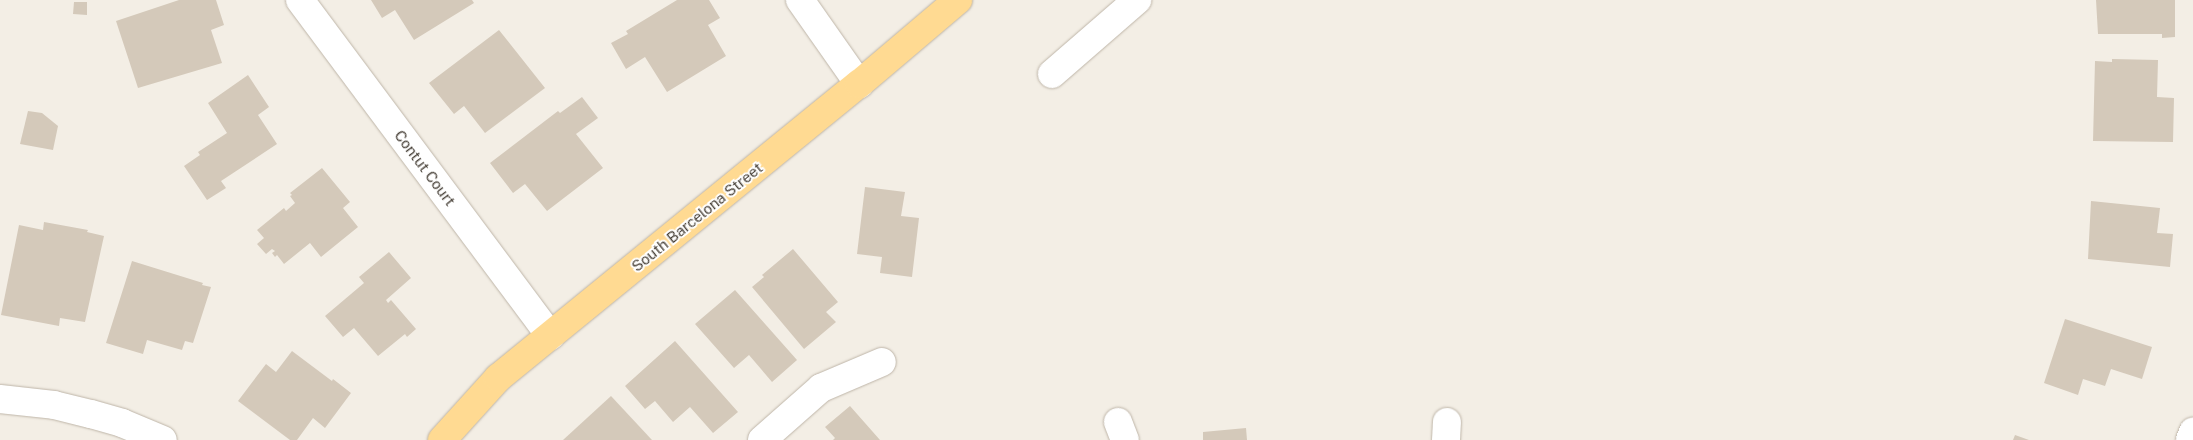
<!DOCTYPE html>
<style>
body{margin:0}
#map{position:relative;width:2193px;height:440px;overflow:hidden;background:#f3eee5;font-family:"Public Sans",sans-serif}
div>[style]{position:absolute}
.building>*{inset:0;background:#d4c9ba}
.roads{filter:drop-shadow(0 0 1px #beb5a8) drop-shadow(0 0 1px #beb5a8)}
.minor>*{height:28px;margin:-14px;padding:0 14px;transform-origin:14px;border-radius:14px;background:#fff}
.major>*{height:28px;margin:-14px;padding:0 14px;transform-origin:14px;border-radius:14px;background:#ffda92}
span{translate:-50% -50%;white-space:nowrap;text-align:center;line-height:1.15;-webkit-text-stroke:4px #fff;paint-order:stroke}
.street-label{font-size:15px;color:#453e35}
</style>
<div id="map">
<div class="building">
<i style="clip-path:polygon(179px 0,216px 0,224px 25px,211px 30px,222px 63px,138px 88px,116px 21px)"></i>
<i style="clip-path:polygon(371px 0,472px 0,474px 3px,414px 40px,395px 10px,382px 18px)"></i>
<i style="clip-path:polygon(677px 0,709px 0,720px 18px,708px 25px,726px 56px,667px 92px,645px 57px,626px 69px,611px 43px,628px 34px,626px 31px)"></i>
<i style="clip-path:polygon(2096px 0,2175px 0,2175px 37px,2162px 38px,2162px 34px,2098px 34px)"></i>
<i style="clip-path:polygon(74px 2px,87px 2px,87px 15px,73px 14px)"></i>
<i style="clip-path:polygon(499px 30px,545px 88px,485px 133px,464px 106px,454px 114px,429px 83px)"></i>
<i style="clip-path:polygon(2112px 59px,2158px 60px,2157px 97px,2174px 98px,2173px 142px,2093px 141px,2095px 61px,2112px 62px)"></i>
<i style="clip-path:polygon(248px 75px,269px 107px,258px 115px,277px 144px,221px 181px,226px 188px,207px 200px,184px 166px,200px 155px,198px 152px,227px 133px,208px 103px)"></i>
<i style="clip-path:polygon(582px 97px,598px 118px,576px 134px,603px 168px,547px 211px,525px 184px,513px 193px,490px 163px,558px 111px,560px 113px)"></i>
<i style="clip-path:polygon(28px 111px,42px 113px,58px 126px,53px 150px,20px 144px)"></i>
<i style="clip-path:polygon(322px 168px,350px 202px,343px 208px,358px 227px,321px 257px,310px 243px,284px 264px,277px 255px,275px 257px,272px 253px,275px 251px,272px 249px,266px 254px,257px 244px,264px 238px,257px 230px,284px 208px,286px 211px,295px 203px,290px 196px,292px 195px,290px 193px)"></i>
<i style="clip-path:polygon(865px 187px,905px 192px,901px 216px,919px 218px,912px 277px,880px 273px,882px 257px,857px 254px)"></i>
<i style="clip-path:polygon(2091px 201px,2160px 208px,2157px 233px,2173px 234px,2170px 267px,2088px 259px)"></i>
<i style="clip-path:polygon(44px 222px,88px 230px,87px 232px,104px 236px,85px 322px,60px 318px,59px 326px,1px 315px,19px 225px,43px 230px)"></i>
<i style="clip-path:polygon(793px 249px,838px 302px,826px 312px,836px 322px,804px 349px,752px 287px,764px 277px,762px 275px)"></i>
<i style="clip-path:polygon(389px 252px,411px 278px,386px 300px,388px 303px,391px 300px,416px 329px,407px 337px,405px 334px,378px 356px,354px 328px,343px 337px,325px 316px,364px 283px,359px 277px)"></i>
<i style="clip-path:polygon(132px 261px,203px 283px,202px 285px,211px 287px,193px 343px,185px 341px,182px 350px,147px 340px,143px 354px,106px 343px)"></i>
<i style="clip-path:polygon(735px 290px,797px 360px,772px 382px,749px 355px,734px 368px,695px 324px)"></i>
<i style="clip-path:polygon(2065px 319px,2152px 347px,2142px 379px,2111px 369px,2105px 386px,2083px 379px,2078px 395px,2044px 383px)"></i>
<i style="clip-path:polygon(675px 341px,738px 412px,713px 433px,690px 407px,673px 422px,655px 401px,645px 409px,625px 386px)"></i>
<i style="clip-path:polygon(292px 351px,332px 381px,333px 379px,351px 393px,325px 428px,313px 418px,297px 440px,290px 440px,238px 401px,266px 364px,276px 372px)"></i>
<i style="clip-path:polygon(611px 396px,652px 440px,563px 440px)"></i>
<i style="clip-path:polygon(850px 406px,880px 440px,833px 440px,835px 438px,825px 427px)"></i>
<i style="clip-path:polygon(1246px 428px,1247px 440px,1203px 440px,1203px 432px)"></i>
<i style="clip-path:polygon(2015px 435px,2029px 440px,2013px 440px)"></i>
</div>
<div class="roads">
<div class="minor">
<i style="left:300px;top:0;width:419px;rotate:53.3deg"></i>
<i style="left:800px;top:0;width:103px;rotate:54.9deg"></i>
<i style="left:1052px;top:74px;width:113px;rotate:-41deg"></i>
<i style="left:0;top:399px;width:54px;rotate:6.3deg"></i>
<i style="left:54px;top:405px;width:38px;rotate:14deg"></i>
<i style="left:91px;top:414px;width:32px;rotate:16deg"></i>
<i style="left:122px;top:423px;width:44px;rotate:22.5deg"></i>
<i style="left:1118px;top:422px;width:19px;rotate:69deg"></i>
<i style="left:762px;top:440px;width:79px;rotate:-41.4deg"></i>
<i style="left:821px;top:388px;width:66px;rotate:-23.1deg"></i>
<i style="left:1446px;top:440px;width:18px;rotate:-87deg"></i>
<i style="left:2190px;top:440px;width:9px;rotate:-69deg"></i>
</div>
<div class="major">
<i style="left:442px;top:440px;width:84px;rotate:-47.9deg"></i>
<i style="left:498px;top:378px;width:466px;rotate:-39.2deg"></i>
<i style="left:859px;top:84px;width:130px;rotate:-40.3deg"></i>
</div>
</div>
<div class="street-label">
<span style="left:425px;top:168px;rotate:53deg">Contut Court</span>
<span style="left:697px;top:217px;rotate:-39deg">South Barcelona Street</span>
</div>
</div>
